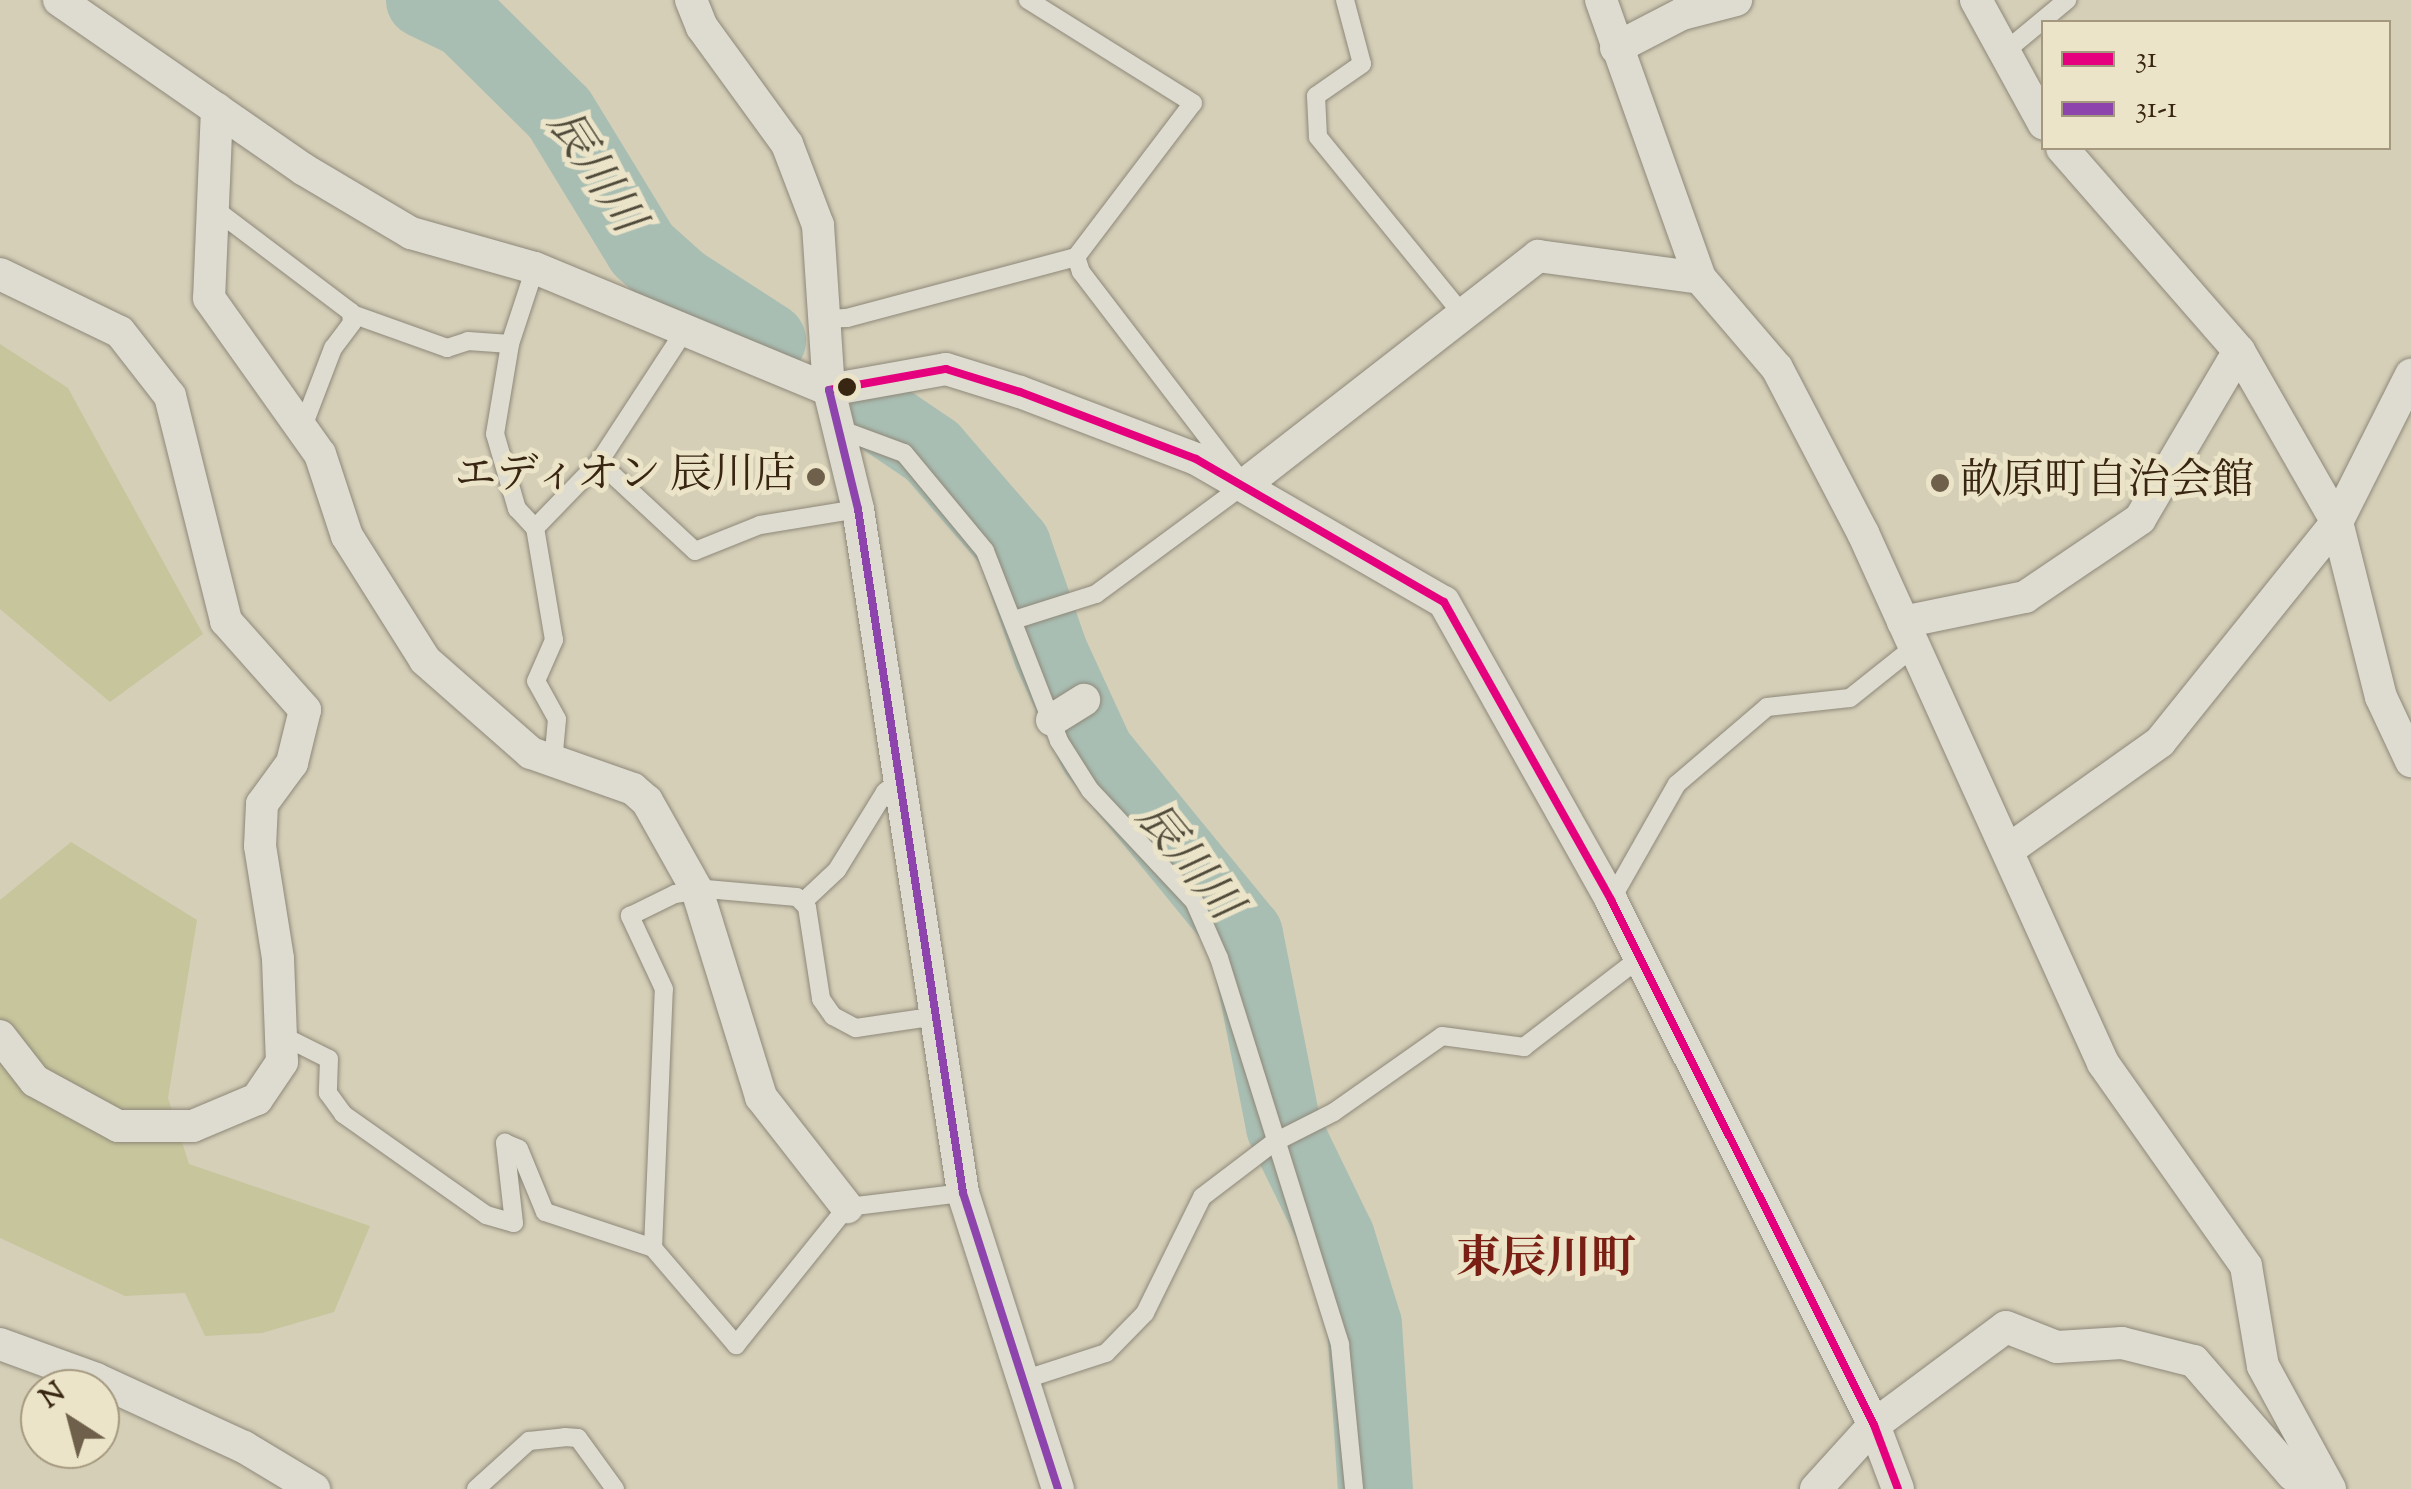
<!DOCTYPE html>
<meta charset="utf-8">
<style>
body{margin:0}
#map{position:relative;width:2411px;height:1489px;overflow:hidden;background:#d5cfb8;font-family:"Sorts Mill Goudy","Noto Serif JP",serif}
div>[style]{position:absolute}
.green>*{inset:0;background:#c6c59c}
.river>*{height:75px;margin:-37.5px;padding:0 37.5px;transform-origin:37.5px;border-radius:37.5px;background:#a9beb3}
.roads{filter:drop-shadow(0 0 2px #8e8879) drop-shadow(0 0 2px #8e8879)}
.service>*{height:18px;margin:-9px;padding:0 9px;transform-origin:9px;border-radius:9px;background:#dedcd0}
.minor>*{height:32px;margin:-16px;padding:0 16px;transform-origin:16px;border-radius:16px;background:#dedcd0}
.bus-1>*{height:8px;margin:-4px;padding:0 4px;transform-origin:4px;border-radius:4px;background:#e5007d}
.bus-2>*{height:8px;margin:-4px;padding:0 4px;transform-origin:4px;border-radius:4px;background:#8e44ad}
.dots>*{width:28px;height:28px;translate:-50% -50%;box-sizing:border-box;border:5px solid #ece4c8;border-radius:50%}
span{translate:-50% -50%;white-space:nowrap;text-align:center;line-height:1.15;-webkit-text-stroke:10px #ece4c8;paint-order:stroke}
.poi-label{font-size:42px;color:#382512}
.right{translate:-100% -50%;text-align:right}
.left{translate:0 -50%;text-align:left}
.water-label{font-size:45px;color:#504a3a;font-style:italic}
.neighbourhood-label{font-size:45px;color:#7a1f14;font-weight:700}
.legend{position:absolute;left:2041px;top:20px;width:350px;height:130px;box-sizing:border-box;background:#ece4c8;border:2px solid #a4987f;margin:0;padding:12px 18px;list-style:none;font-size:30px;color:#382512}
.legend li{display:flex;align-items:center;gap:20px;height:50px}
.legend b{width:50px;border:2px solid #a4987f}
.north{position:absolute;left:20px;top:1369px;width:100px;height:100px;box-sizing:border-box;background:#ece4c8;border:2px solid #a4987f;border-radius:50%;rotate:324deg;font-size:28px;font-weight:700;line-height:40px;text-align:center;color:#382512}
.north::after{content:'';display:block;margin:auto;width:35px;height:45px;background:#6f604c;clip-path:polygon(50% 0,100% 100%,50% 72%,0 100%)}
</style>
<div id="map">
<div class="green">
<i style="clip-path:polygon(0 344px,68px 388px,203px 634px,110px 702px,0 609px)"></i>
<i style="clip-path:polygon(71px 842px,197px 920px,168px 1098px,189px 1164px,370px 1226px,334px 1312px,262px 1333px,205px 1336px,185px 1293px,125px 1296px,0 1238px,0 900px)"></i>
</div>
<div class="river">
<i style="left:423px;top:0;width:47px;rotate:25.5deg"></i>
<i style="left:465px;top:20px;width:132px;rotate:44.7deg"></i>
<i style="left:559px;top:113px;width:159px;rotate:58.6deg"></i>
<i style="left:642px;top:249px;width:51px;rotate:41.8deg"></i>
<i style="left:680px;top:283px;width:105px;rotate:32.9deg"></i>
<i style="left:885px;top:419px;width:57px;rotate:34.2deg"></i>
<i style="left:932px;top:451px;width:124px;rotate:49.2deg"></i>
<i style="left:1013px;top:545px;width:113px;rotate:70.9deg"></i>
<i style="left:1050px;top:652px;width:110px;rotate:65.3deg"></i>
<i style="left:1096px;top:752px;width:235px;rotate:50.7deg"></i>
<i style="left:1245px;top:934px;width:196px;rotate:78.8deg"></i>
<i style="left:1283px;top:1126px;width:123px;rotate:64.1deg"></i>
<i style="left:1337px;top:1237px;width:91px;rotate:72.8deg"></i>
<i style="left:1364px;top:1324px;width:165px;rotate:86.2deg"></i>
</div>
<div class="roads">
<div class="service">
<i style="left:1345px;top:0;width:66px;rotate:75.1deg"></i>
<i style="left:1362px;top:64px;width:56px;rotate:145.2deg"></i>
<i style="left:1316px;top:96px;width:41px;rotate:87.2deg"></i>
<i style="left:1318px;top:137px;width:230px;rotate:50.8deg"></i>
<i style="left:2002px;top:54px;width:85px;rotate:-39.7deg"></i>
<i style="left:212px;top:207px;width:174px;rotate:37.1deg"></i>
<i style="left:351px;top:312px;width:11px;rotate:85deg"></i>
<i style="left:352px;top:323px;width:31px;rotate:127deg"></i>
<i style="left:333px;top:348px;width:87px;rotate:110.9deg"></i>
<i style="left:352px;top:314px;width:101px;rotate:19.7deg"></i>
<i style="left:447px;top:348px;width:22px;rotate:-18deg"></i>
<i style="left:468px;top:341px;width:42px;rotate:4.1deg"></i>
<i style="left:821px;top:319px;width:26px;rotate:-2deg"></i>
<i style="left:847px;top:318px;width:237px;rotate:-14.9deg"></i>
<i style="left:839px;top:429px;width:69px;rotate:20.3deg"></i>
<i style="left:904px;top:453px;width:127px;rotate:50.4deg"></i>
<i style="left:985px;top:551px;width:204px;rotate:68.7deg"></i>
<i style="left:1059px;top:741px;width:58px;rotate:57.7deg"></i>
<i style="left:1090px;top:790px;width:152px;rotate:46.9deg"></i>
<i style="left:1194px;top:901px;width:62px;rotate:66.3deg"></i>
<i style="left:1219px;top:958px;width:405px;rotate:72.6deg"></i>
<i style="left:1340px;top:1345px;width:145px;rotate:84.4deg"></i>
<i style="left:599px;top:462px;width:131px;rotate:42.8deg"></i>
<i style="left:695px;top:551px;width:70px;rotate:-21.8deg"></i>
<i style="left:760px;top:525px;width:99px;rotate:-9.3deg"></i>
<i style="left:535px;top:528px;width:26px;rotate:-133deg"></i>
<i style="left:517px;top:509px;width:78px;rotate:-106.3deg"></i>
<i style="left:495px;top:434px;width:91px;rotate:-80.5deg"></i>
<i style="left:510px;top:344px;width:80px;rotate:-71.8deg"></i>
<i style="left:1014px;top:620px;width:86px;rotate:-17.6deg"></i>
<i style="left:1096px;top:594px;width:184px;rotate:-36.4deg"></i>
<i style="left:1244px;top:485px;width:268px;rotate:-127.4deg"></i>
<i style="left:1081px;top:272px;width:16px;rotate:-108deg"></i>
<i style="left:1076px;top:257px;width:193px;rotate:-52.8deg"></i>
<i style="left:1193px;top:103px;width:195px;rotate:-148deg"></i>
<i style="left:553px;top:763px;width:44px;rotate:-84.8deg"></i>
<i style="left:557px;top:719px;width:43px;rotate:-118.9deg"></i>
<i style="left:536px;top:681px;width:45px;rotate:-66.3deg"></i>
<i style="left:554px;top:640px;width:114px;rotate:-99.6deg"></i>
<i style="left:535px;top:528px;width:92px;rotate:-45.9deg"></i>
<i style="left:599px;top:462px;width:158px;rotate:-56.9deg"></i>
<i style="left:1611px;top:900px;width:133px;rotate:-60.4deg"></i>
<i style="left:1677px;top:784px;width:118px;rotate:-40.5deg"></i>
<i style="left:1767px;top:707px;width:83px;rotate:-6.2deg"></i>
<i style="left:1850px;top:698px;width:82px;rotate:-38.6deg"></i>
<i style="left:804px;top:901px;width:45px;rotate:-43.2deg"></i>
<i style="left:837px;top:870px;width:92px;rotate:-58.4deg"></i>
<i style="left:885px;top:792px;width:21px;rotate:-39deg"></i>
<i style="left:283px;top:1036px;width:51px;rotate:26.6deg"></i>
<i style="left:329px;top:1059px;width:34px;rotate:92deg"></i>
<i style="left:328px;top:1093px;width:26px;rotate:54deg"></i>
<i style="left:343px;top:1114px;width:175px;rotate:35.2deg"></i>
<i style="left:486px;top:1215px;width:29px;rotate:16deg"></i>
<i style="left:514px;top:1223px;width:81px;rotate:-96.4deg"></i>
<i style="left:505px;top:1143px;width:15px;rotate:23deg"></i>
<i style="left:519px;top:1149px;width:68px;rotate:67.6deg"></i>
<i style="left:545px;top:1212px;width:114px;rotate:18.4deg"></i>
<i style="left:653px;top:1248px;width:128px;rotate:49.4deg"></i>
<i style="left:736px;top:1345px;width:177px;rotate:-51.2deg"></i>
<i style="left:847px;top:1207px;width:117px;rotate:-6.9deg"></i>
<i style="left:653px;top:1248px;width:259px;rotate:-87.6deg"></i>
<i style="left:664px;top:989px;width:81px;rotate:-115deg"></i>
<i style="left:630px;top:916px;width:50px;rotate:-26.1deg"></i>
<i style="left:675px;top:894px;width:31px;rotate:-9deg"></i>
<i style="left:706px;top:889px;width:91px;rotate:5deg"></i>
<i style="left:797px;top:897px;width:14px;rotate:45deg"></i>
<i style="left:807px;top:907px;width:93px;rotate:81.3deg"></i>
<i style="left:821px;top:999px;width:21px;rotate:55deg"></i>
<i style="left:833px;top:1016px;width:26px;rotate:28deg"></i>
<i style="left:856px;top:1028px;width:81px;rotate:-8.5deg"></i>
<i style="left:1026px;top:1379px;width:84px;rotate:-18deg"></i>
<i style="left:1106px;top:1353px;width:56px;rotate:-45.7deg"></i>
<i style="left:1145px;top:1313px;width:129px;rotate:-63.8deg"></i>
<i style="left:1202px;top:1197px;width:89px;rotate:-37.3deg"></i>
<i style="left:1273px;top:1143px;width:68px;rotate:-26.9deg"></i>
<i style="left:1334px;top:1112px;width:132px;rotate:-35.1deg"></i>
<i style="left:1442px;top:1036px;width:83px;rotate:7.6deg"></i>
<i style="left:1524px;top:1047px;width:143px;rotate:-37.6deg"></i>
<i style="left:476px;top:1489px;width:72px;rotate:-42.2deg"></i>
<i style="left:529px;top:1441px;width:36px;rotate:-6deg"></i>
<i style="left:565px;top:1437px;width:13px;rotate:4deg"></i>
<i style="left:578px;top:1438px;width:63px;rotate:54deg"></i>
</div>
<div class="minor">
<i style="left:59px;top:0;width:297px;rotate:34.7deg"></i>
<i style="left:303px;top:169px;width:126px;rotate:30.7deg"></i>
<i style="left:411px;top:233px;width:129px;rotate:15.8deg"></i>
<i style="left:535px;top:268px;width:318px;rotate:22.5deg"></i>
<i style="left:829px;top:390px;width:119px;rotate:-10.2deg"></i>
<i style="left:946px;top:369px;width:77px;rotate:17.3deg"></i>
<i style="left:1020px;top:392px;width:188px;rotate:20.8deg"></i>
<i style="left:1196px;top:459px;width:286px;rotate:30deg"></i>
<i style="left:1444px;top:602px;width:342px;rotate:60.7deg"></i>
<i style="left:1611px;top:900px;width:587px;rotate:63.39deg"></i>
<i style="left:1874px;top:1425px;width:68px;rotate:69.4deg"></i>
<i style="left:691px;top:0;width:29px;rotate:68deg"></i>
<i style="left:702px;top:27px;width:145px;rotate:54deg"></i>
<i style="left:787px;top:144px;width:87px;rotate:69.1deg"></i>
<i style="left:818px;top:225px;width:165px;rotate:86.2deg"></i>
<i style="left:829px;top:390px;width:122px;rotate:76.3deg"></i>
<i style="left:858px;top:509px;width:692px;rotate:81.27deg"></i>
<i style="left:963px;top:1193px;width:311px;rotate:72.2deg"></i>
<i style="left:1601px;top:0;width:295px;rotate:70.4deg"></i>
<i style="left:1700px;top:278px;width:118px;rotate:49.5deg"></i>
<i style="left:1777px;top:368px;width:186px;rotate:62.5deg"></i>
<i style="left:1863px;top:533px;width:582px;rotate:65.64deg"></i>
<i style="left:2103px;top:1063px;width:248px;rotate:54.8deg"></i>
<i style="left:2246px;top:1266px;width:101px;rotate:80.4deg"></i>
<i style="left:2263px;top:1366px;width:140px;rotate:61.4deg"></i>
<i style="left:1976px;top:0;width:141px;rotate:61.3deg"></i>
<i style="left:1616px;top:48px;width:74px;rotate:-27.3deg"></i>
<i style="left:1682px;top:14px;width:56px;rotate:-14.5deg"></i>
<i style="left:217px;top:109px;width:189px;rotate:92.4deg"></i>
<i style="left:209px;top:298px;width:191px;rotate:54.6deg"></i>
<i style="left:320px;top:454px;width:86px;rotate:71.8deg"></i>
<i style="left:347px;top:536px;width:146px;rotate:57.8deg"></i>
<i style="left:425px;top:660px;width:141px;rotate:41.3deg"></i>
<i style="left:531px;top:753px;width:108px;rotate:19.4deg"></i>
<i style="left:633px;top:789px;width:18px;rotate:41deg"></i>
<i style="left:647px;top:801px;width:102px;rotate:60.7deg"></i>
<i style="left:697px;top:890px;width:217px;rotate:72.8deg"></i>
<i style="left:761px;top:1097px;width:140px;rotate:52deg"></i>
<i style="left:2062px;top:148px;width:269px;rotate:48.9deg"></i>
<i style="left:2239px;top:351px;width:197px;rotate:60.2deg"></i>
<i style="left:2337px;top:522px;width:180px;rotate:75.9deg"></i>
<i style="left:2381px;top:697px;width:71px;rotate:64.9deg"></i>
<i style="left:0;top:274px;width:133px;rotate:25.8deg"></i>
<i style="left:120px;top:332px;width:81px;rotate:52deg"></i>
<i style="left:170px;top:396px;width:232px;rotate:76deg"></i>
<i style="left:226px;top:621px;width:119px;rotate:48.4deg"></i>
<i style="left:305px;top:710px;width:55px;rotate:103.8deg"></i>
<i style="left:292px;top:763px;width:51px;rotate:126.2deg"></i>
<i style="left:262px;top:804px;width:42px;rotate:92.7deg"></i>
<i style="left:260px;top:846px;width:114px;rotate:80.9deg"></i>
<i style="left:278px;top:959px;width:103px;rotate:87.8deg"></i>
<i style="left:282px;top:1062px;width:45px;rotate:124deg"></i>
<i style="left:257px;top:1099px;width:69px;rotate:157.1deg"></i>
<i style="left:193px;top:1126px;width:75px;rotate:180deg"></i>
<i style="left:118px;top:1126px;width:94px;rotate:-151.5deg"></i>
<i style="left:35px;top:1081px;width:57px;rotate:-127.9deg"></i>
<i style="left:1244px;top:485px;width:373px;rotate:-37.9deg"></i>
<i style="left:1538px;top:256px;width:163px;rotate:7.7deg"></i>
<i style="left:1903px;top:622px;width:125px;rotate:-11.6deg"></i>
<i style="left:2025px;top:597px;width:139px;rotate:-34.1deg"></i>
<i style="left:2140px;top:519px;width:195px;rotate:-59.5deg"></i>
<i style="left:1052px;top:720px;width:38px;rotate:-32deg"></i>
<i style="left:2011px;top:848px;width:183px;rotate:-35.4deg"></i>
<i style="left:2160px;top:742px;width:282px;rotate:-51.2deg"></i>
<i style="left:2337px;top:522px;width:165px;rotate:-63.3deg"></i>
<i style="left:0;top:1344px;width:102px;rotate:20deg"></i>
<i style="left:96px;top:1379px;width:163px;rotate:24.7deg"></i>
<i style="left:244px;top:1447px;width:82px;rotate:31deg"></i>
<i style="left:1816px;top:1489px;width:86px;rotate:-47.8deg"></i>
<i style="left:1874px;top:1425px;width:164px;rotate:-36.6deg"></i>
<i style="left:2006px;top:1327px;width:55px;rotate:21.4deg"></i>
<i style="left:2057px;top:1347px;width:65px;rotate:-3.5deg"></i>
<i style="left:2122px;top:1343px;width:74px;rotate:14deg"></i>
<i style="left:2194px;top:1361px;width:150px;rotate:49.1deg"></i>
<i style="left:2292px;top:1474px;width:29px;rotate:31deg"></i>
</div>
</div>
<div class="bus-1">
<i style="left:829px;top:390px;width:119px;rotate:-10.2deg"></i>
<i style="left:946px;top:369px;width:77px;rotate:17.3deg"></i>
<i style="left:1020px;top:392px;width:188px;rotate:20.8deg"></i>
<i style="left:1196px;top:459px;width:286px;rotate:30deg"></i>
<i style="left:1444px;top:602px;width:342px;rotate:60.7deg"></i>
<i style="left:1611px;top:900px;width:587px;rotate:63.39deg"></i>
<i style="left:1874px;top:1425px;width:68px;rotate:69.4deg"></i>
</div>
<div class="bus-2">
<i style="left:829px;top:390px;width:122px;rotate:76.3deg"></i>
<i style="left:858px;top:509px;width:692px;rotate:81.27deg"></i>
<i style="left:963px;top:1193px;width:311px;rotate:72.2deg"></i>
</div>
<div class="dots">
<i style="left:847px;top:387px;background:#382512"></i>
<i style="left:816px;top:477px;background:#6f604c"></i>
<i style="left:1940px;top:483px;background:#6f604c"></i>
</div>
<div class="poi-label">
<span class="right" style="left:796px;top:477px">エディオン 辰川店</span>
<span class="left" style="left:1960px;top:483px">畝原町自治会館</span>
</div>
<div class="water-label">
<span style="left:593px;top:173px;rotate:57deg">辰川川</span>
<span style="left:1186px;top:863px;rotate:51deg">辰川川</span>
</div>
<div class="neighbourhood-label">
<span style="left:1546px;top:1262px">東辰川町</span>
</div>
<ul class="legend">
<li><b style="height:12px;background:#e5007d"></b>31</li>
<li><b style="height:12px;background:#8e44ad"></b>31-1</li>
</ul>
<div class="north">N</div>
</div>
